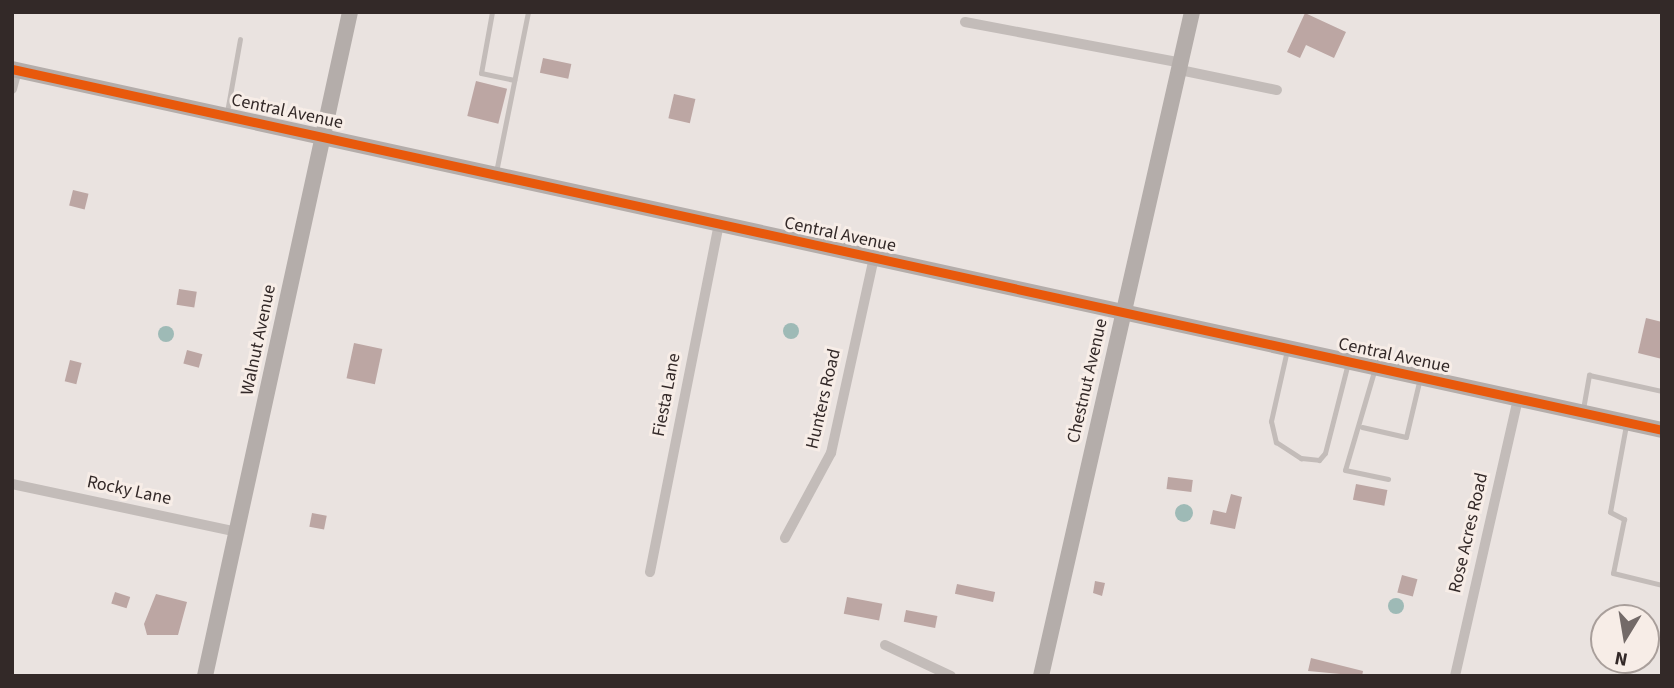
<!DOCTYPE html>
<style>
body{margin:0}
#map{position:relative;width:1674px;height:688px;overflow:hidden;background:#eae3e0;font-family:"Source Sans 3",sans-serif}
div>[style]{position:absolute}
.water>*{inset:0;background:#9ebab6}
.round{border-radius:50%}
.building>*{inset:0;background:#bca6a3;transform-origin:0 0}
.lane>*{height:5px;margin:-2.5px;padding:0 2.5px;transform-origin:2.5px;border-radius:2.5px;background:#c3bcb9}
.street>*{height:10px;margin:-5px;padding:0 5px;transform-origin:5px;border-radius:5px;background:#c3bcb9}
.secondary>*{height:16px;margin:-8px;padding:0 8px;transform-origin:8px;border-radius:8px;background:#b4adaa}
.cycleway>*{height:9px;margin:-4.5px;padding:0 4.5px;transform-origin:4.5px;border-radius:4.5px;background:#e8590c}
span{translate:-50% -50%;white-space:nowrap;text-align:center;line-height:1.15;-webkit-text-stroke:6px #f7ede7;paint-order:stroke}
.street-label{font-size:18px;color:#332928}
.frame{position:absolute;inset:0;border:14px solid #332928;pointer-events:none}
.north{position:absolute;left:1590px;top:604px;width:70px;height:70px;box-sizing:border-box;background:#f7ede7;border:2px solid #a99f9b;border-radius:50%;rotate:191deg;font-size:19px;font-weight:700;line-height:28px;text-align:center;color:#332928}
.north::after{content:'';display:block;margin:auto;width:24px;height:32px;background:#736a68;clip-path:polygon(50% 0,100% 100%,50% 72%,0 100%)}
</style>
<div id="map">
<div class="water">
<i class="round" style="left:783px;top:323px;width:16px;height:16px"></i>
<i class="round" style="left:158px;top:326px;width:16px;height:16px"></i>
<i class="round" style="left:1175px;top:504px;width:18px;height:18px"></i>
<i class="round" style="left:1388px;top:598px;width:16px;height:16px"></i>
</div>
<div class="building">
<i style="clip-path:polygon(1305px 13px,1346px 32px,1334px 58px,1306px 45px,1300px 58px,1287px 52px)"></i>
<i style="left:543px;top:58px;width:29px;height:15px;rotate:12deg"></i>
<i style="left:476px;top:81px;width:32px;height:36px;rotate:14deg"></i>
<i style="left:674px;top:94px;width:22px;height:25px;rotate:13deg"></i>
<i style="left:73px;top:190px;width:16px;height:16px;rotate:14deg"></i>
<i style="left:179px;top:289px;width:18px;height:16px;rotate:9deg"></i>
<i style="clip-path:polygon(1646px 318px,1662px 322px,1662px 359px,1638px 353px)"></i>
<i style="left:354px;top:343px;width:29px;height:36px;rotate:12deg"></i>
<i style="left:187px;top:350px;width:16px;height:14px;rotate:15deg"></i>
<i style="left:70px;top:360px;width:12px;height:22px;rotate:14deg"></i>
<i style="left:1168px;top:477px;width:25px;height:12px;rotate:7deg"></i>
<i style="left:1356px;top:484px;width:32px;height:16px;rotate:11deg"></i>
<i style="clip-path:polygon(1231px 494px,1242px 497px,1235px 529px,1210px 524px,1213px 510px,1226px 513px)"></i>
<i style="left:312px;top:513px;width:15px;height:14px;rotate:11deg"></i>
<i style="left:1402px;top:575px;width:16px;height:18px;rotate:15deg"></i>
<i style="clip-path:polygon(1095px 581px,1105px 583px,1102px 596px,1093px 593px)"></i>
<i style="left:957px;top:584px;width:39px;height:10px;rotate:12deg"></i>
<i style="left:115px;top:592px;width:16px;height:12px;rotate:18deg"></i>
<i style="clip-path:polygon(156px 594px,187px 602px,178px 635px,147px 635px,144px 624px)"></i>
<i style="left:847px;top:597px;width:36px;height:17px;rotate:11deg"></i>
<i style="left:906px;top:610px;width:32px;height:12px;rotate:11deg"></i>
<i style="clip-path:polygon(1311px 658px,1363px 671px,1362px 676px,1308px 671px)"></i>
</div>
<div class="lane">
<i style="left:492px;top:12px;width:62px;rotate:100.2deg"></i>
<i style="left:481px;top:73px;width:34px;rotate:12deg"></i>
<i style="left:227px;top:112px;width:74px;rotate:-79.9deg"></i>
<i style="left:496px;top:172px;width:163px;rotate:-78.7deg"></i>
<i style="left:1287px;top:350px;width:73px;rotate:102.7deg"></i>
<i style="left:1271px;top:421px;width:22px;rotate:77deg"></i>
<i style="left:1276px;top:442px;width:30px;rotate:33deg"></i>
<i style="left:1301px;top:458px;width:18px;rotate:6deg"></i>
<i style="left:1319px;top:460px;width:9px;rotate:-49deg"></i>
<i style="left:1325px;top:453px;width:93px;rotate:-75.7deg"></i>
<i style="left:1375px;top:368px;width:106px;rotate:106.4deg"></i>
<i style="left:1345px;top:470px;width:44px;rotate:11.8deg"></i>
<i style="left:1583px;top:409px;width:35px;rotate:-80deg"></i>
<i style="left:1589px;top:375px;width:75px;rotate:12.4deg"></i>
<i style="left:1626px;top:425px;width:88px;rotate:100.4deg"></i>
<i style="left:1610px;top:512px;width:16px;rotate:27deg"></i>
<i style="left:1624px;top:519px;width:55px;rotate:101.5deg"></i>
<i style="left:1613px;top:573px;width:50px;rotate:13.8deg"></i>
<i style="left:1362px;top:427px;width:45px;rotate:12.8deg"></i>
<i style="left:1406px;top:437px;width:61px;rotate:-76.7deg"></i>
</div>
<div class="street">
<i style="left:965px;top:22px;width:221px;rotate:10.7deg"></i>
<i style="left:1180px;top:70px;width:99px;rotate:11.7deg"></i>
<i style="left:12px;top:89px;width:20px;rotate:-75deg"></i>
<i style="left:12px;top:484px;width:230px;rotate:12deg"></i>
<i style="left:785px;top:538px;width:97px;rotate:-61.6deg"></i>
<i style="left:831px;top:453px;width:200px;rotate:-77.6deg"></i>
<i style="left:650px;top:572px;width:355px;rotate:-78.8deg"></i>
<i style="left:885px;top:645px;width:73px;rotate:25.2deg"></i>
<i style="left:1455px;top:676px;width:285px;rotate:-77.2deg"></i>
</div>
<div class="secondary">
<i style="left:12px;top:69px;width:1689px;rotate:12.34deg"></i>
<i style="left:205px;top:676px;width:680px;rotate:-77.68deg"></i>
<i style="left:1041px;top:676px;width:681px;rotate:-77.19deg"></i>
</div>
<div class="cycleway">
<i style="left:12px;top:69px;width:1689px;rotate:12.34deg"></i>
</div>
<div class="street-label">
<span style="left:287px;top:112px;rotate:12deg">Central Avenue</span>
<span style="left:840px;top:235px;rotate:12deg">Central Avenue</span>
<span style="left:259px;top:340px;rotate:-78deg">Walnut Avenue</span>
<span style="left:1394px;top:356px;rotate:12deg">Central Avenue</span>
<span style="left:1088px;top:381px;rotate:-77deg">Chestnut Avenue</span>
<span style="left:667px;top:395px;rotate:-79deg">Fiesta Lane</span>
<span style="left:824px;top:399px;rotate:-77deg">Hunters Road</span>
<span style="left:129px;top:491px;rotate:12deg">Rocky Lane</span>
<span style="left:1469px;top:533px;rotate:-77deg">Rose Acres Road</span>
</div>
<div class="frame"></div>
<div class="north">N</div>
</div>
